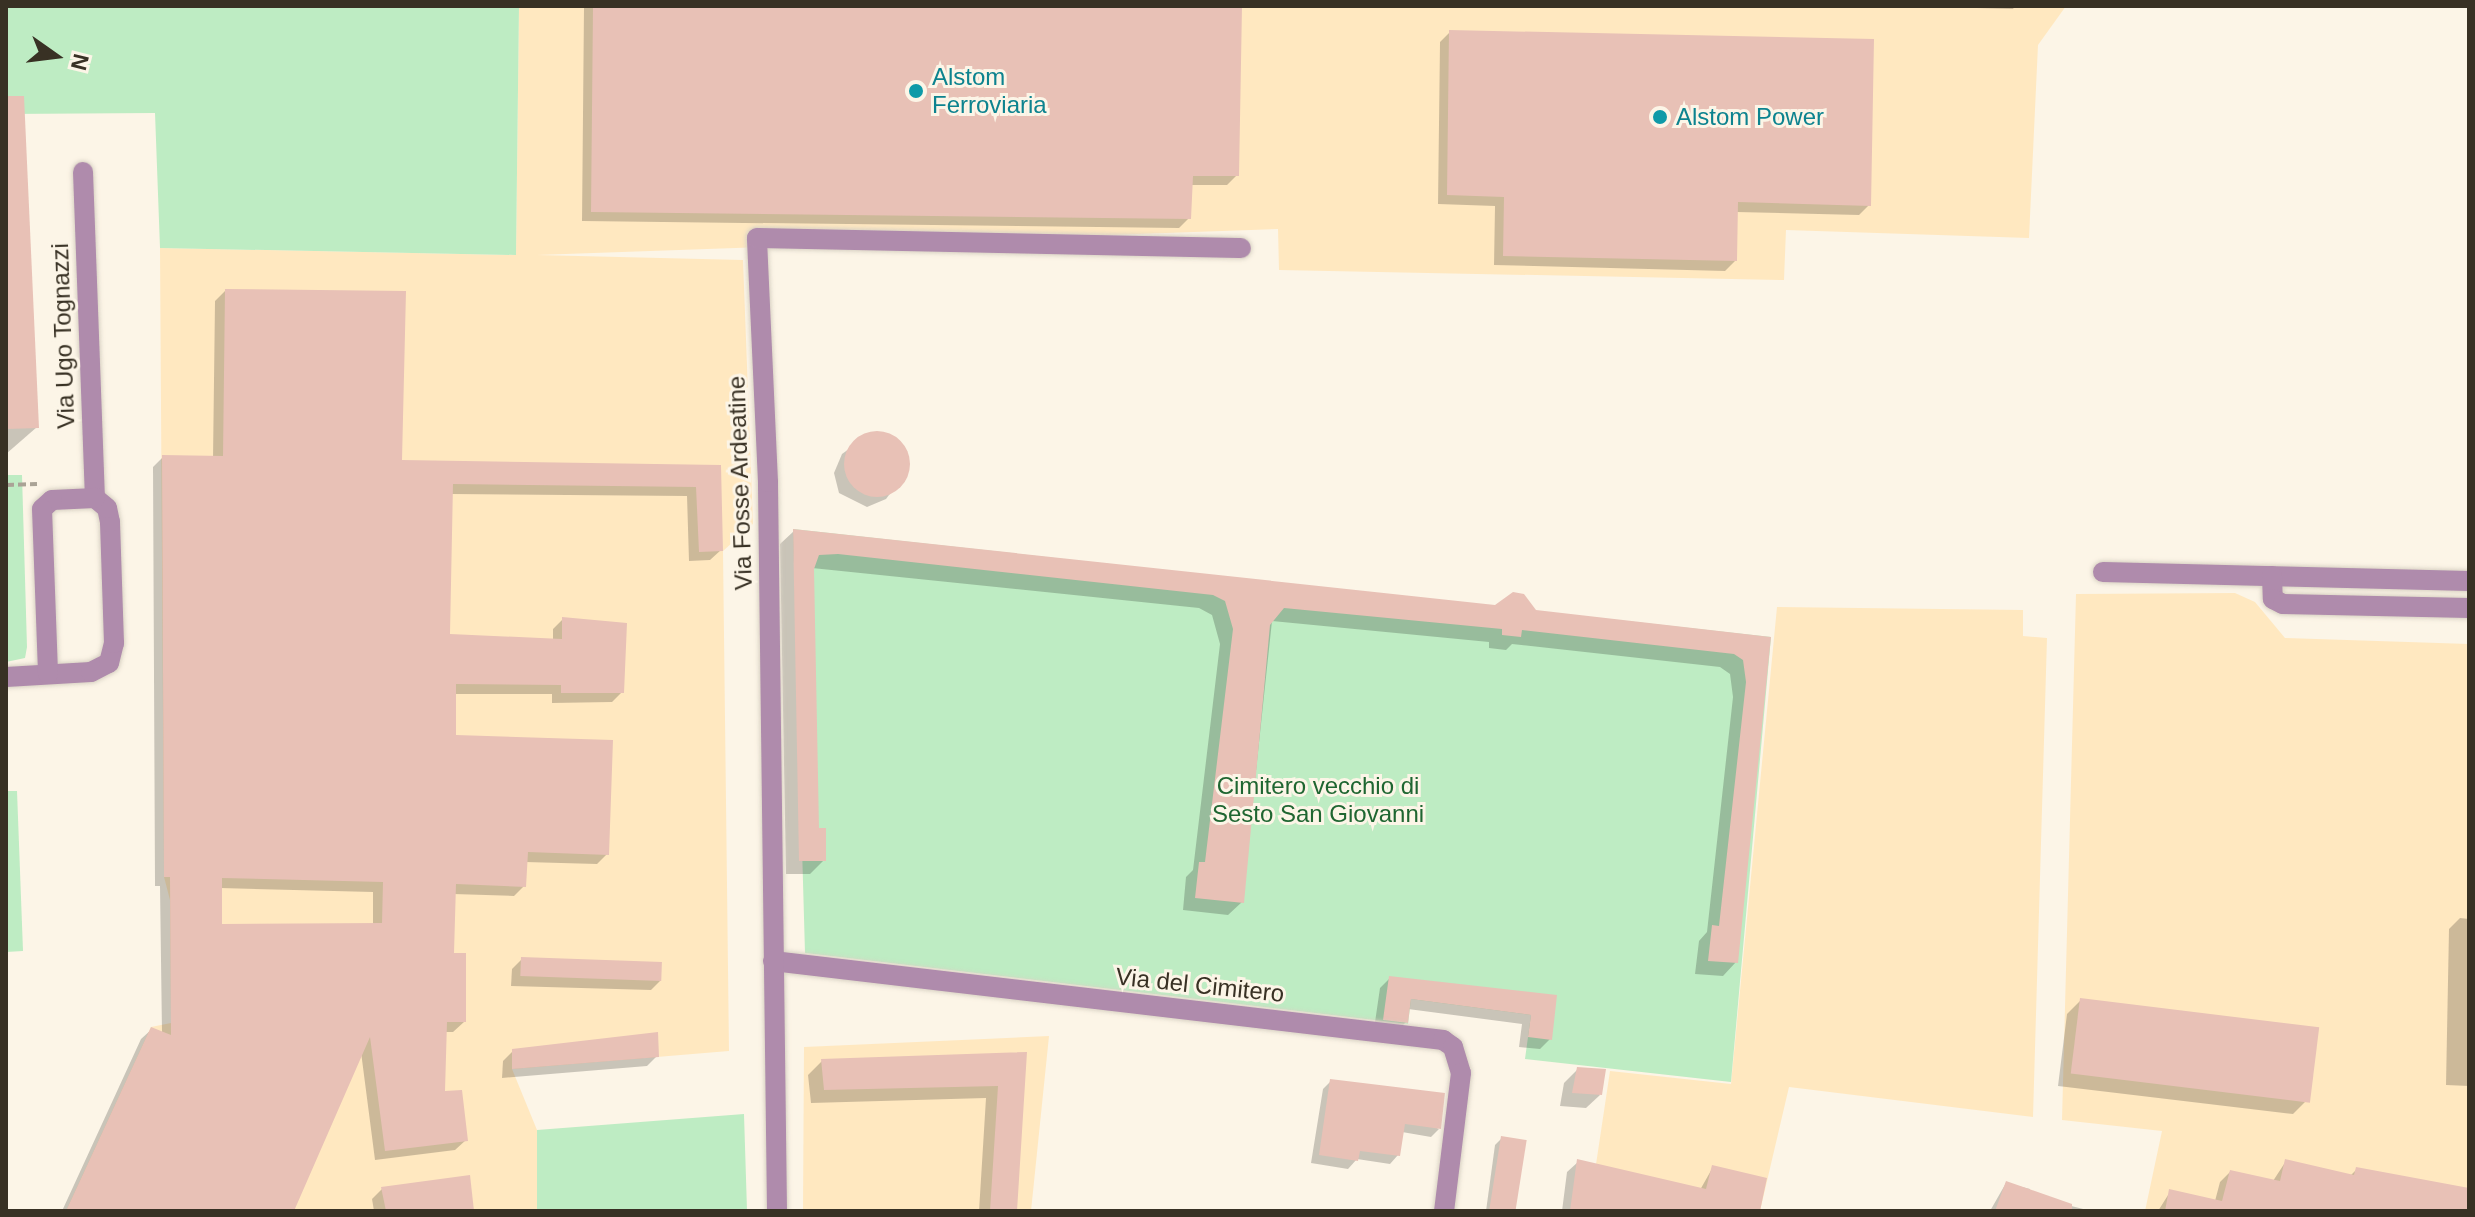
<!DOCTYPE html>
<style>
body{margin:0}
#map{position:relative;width:2475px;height:1217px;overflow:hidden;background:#fcf5e7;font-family:Helvetica,sans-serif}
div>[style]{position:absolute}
.built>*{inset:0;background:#ffe8c0}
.green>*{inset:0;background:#beecc3}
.shadow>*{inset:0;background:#0003}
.building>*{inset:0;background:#e8c1b6;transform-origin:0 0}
.round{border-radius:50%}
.path>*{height:4px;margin-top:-2px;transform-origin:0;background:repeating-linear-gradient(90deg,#aaa396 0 8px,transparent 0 12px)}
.roads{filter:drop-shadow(0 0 2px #d9d2c4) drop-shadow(0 0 2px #d9d2c4)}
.minor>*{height:20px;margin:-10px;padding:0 10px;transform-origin:10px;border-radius:10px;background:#af8bac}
.dots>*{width:22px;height:22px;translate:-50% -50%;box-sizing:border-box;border:4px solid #fcf5e7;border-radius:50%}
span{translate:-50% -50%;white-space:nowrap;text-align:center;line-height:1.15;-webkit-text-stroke:6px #fcf5e7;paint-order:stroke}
.culture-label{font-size:24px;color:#0d838f}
.left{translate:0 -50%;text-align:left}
.street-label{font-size:24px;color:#383124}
.park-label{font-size:24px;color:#1f6631}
.frame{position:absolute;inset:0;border:8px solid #383124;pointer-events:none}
.north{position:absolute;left:16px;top:16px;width:80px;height:80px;-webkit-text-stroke:6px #fcf5e7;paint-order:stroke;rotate:104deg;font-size:22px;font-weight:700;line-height:32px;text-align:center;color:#383124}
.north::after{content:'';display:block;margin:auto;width:28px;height:36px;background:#383124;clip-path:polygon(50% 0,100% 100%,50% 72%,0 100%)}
</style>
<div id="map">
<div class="built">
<i style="clip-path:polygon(519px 6px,2066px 6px,2038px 45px,2029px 238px,1786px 230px,1784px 280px,1279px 270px,1278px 229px,537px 255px,743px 260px,753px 524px,723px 551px,729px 1051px,512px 1069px,537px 1130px,537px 1211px,66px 1211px,151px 1027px,171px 1023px,170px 900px,164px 877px,160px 248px,516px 255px)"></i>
<i style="clip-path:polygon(2235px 593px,2255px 602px,2285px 638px,2469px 644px,2469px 1211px,2145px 1211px,2162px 1131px,2062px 1120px,2076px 594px)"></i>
<i style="clip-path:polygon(1777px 607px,2023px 610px,2023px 636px,2047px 638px,2033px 1117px,1789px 1087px,1760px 1211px,1589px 1211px,1610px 1071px,1731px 1084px)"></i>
<i style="clip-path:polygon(1049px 1036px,1031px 1211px,803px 1211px,804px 1047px)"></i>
</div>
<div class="green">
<i style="clip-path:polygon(6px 6px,519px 6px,516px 255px,160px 248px,155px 113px,6px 114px)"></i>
<i style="clip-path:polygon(6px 475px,22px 475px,27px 647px,25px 658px,6px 662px)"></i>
<i style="clip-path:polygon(793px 529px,1771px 637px,1731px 1082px,1525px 1059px,1531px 1015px,1411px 999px,1408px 1024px,805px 953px)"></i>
<i style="clip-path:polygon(6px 791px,17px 791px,23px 951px,6px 952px)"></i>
<i style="clip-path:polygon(744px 1114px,747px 1211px,537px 1211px,537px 1130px)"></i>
</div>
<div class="shadow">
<i style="clip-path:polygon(584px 6px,1240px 6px,1237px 175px,1227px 185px,1190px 185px,1189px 218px,1179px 228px,582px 221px)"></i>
<i style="clip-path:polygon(1903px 6px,2015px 6px,2013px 9px)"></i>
<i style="clip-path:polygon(1450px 32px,1869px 205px,1859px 215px,1736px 212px,1735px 261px,1725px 271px,1494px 265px,1495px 206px,1438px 204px,1440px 42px)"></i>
<i style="clip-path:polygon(6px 98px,37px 427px,6px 454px)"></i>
<i style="clip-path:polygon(evenodd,225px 291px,399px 462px,719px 467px,721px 550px,710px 560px,689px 561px,687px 496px,451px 494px,448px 636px,553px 640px,553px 629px,563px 619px,622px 692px,612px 702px,552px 703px,552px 694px,454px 694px,455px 737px,607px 854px,597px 864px,525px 862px,524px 886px,514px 896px,453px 894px,452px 955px,464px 1022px,453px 1032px,444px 1032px,443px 1094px,466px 1140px,455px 1150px,375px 1160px,361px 1052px,292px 1211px,62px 1211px,141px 1039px,152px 1029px,162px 1033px,160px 886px,155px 886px,153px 467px,163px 457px,213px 458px,215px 301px,225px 291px,220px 888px,373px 892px,373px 925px,220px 926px,220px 888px)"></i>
<i style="clip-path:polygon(871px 433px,899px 442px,908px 470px,886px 499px,867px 507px,839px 493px,834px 473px,842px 454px)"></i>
<i style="clip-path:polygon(794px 531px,1769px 638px,1736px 962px,1723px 976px,1695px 974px,1699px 941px,1707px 932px,1733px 697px,1730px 674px,1720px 667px,1512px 644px,1506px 650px,1489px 648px,1489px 642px,1272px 621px,1242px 902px,1228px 915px,1183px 910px,1186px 877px,1193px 870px,1220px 644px,1212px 615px,1199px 608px,812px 568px,817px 830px,824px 860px,810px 874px,786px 874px,780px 544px)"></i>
<i style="clip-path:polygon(2460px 918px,2469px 919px,2469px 1086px,2446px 1085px,2449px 929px)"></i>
<i style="clip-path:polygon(522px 959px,661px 980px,651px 990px,511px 986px,512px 969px)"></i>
<i style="clip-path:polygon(1390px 978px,1555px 997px,1550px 1039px,1540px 1049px,1519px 1047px,1522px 1024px,1408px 1009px,1406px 1022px,1396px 1032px,1374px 1029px,1380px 988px)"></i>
<i style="clip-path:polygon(2081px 1000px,2306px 1101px,2293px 1114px,2058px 1086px,2067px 1014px)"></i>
<i style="clip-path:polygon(513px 1051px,657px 1056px,647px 1066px,502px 1078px,503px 1061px)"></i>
<i style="clip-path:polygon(1025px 1054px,1015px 1211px,979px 1211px,986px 1098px,811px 1103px,808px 1075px,822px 1061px)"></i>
<i style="clip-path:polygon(1578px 1069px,1600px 1095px,1586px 1108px,1560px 1106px,1564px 1083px)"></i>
<i style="clip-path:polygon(1331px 1081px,1439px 1129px,1431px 1137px,1402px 1132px,1398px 1155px,1390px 1164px,1357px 1159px,1348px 1169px,1311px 1163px,1323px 1089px)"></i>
<i style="clip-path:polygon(1502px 1138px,1515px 1211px,1486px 1211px,1495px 1145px)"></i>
<i style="clip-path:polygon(2286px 1161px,2350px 1176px,2357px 1169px,2469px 1190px,2469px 1211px,2158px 1211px,2170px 1192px,2215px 1201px,2220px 1182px,2230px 1172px,2273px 1181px)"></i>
<i style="clip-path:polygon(1578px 1162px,1700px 1190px,1713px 1167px,1758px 1211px,1562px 1211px,1567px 1172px)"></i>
<i style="clip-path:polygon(2006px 1183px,2030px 1189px,2028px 1195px,2091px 1211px,1990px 1211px)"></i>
<i style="clip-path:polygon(382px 1189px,472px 1211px,374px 1211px,372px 1199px)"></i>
</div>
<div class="building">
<i style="clip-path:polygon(593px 6px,1242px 6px,1239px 176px,1193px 176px,1191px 219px,591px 212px)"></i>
<i style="clip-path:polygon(1449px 30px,1874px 39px,1871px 206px,1738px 202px,1737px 261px,1503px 256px,1504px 197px,1447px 195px)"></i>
<i style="clip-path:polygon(6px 96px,24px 96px,39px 428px,6px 429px)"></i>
<i style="clip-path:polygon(evenodd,225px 289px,406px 291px,402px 460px,721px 465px,723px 551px,699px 552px,696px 487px,453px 484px,450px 634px,562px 639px,562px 617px,627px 623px,624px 693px,561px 693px,561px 685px,456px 684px,456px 735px,613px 740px,609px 855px,528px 852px,526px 887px,456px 884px,454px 953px,466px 953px,466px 1022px,447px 1022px,445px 1091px,462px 1090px,468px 1141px,385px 1151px,370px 1037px,294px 1211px,66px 1211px,151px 1027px,171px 1035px,170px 877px,164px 877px,162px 455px,223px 456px,225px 289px,222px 878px,383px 882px,382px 923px,222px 924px,222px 878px)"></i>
<i class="round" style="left:844px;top:431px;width:66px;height:66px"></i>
<i style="clip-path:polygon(793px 529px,1495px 605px,1513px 592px,1524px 594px,1536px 610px,1771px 637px,1738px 963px,1708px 961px,1712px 925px,1719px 926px,1746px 682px,1743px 660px,1734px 654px,1522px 630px,1521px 637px,1502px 635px,1502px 629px,1284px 608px,1270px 625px,1244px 903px,1195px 898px,1199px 862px,1205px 862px,1233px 629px,1225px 601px,1213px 595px,838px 554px,819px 555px,814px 569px,819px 828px,826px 828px,826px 861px,799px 861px)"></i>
<i style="left:521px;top:957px;width:141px;height:19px;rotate:2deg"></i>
<i style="clip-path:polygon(1389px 976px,1557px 995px,1552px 1040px,1528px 1037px,1531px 1015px,1411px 999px,1408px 1023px,1383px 1020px)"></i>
<i style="left:2080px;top:998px;width:241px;height:76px;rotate:7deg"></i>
<i style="clip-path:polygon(658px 1032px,659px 1057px,512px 1069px,512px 1049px)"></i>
<i style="clip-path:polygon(1027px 1052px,1017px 1211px,990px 1211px,998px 1086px,824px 1090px,821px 1059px)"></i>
<i style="clip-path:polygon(1577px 1067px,1606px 1069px,1602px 1095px,1572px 1093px)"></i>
<i style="clip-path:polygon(1330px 1079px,1445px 1093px,1441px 1129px,1405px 1124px,1400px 1156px,1360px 1151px,1358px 1161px,1319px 1155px)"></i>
<i style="left:1501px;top:1136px;width:26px;height:76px;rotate:9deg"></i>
<i style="clip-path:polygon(1577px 1159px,1706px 1189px,1712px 1165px,1767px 1178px,1760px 1211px,1570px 1211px)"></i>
<i style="clip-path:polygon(2285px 1159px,2354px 1175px,2356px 1167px,2469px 1188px,2469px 1211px,2165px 1211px,2169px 1189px,2222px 1201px,2230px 1170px,2280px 1181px)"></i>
<i style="clip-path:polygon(470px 1175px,474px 1211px,386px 1211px,381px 1187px)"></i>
<i style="clip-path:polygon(2006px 1181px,2072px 1204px,2072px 1211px,1995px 1211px)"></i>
</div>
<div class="path">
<i style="left:6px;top:485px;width:31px;rotate:-2deg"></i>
</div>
<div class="roads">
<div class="minor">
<i style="left:83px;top:172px;width:326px;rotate:87.9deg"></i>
<i style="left:2103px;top:572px;width:366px;rotate:1.4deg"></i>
<i style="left:2272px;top:576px;width:23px;rotate:88deg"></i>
<i style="left:2273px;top:599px;width:11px;rotate:27deg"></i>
<i style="left:2283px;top:604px;width:186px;rotate:1.2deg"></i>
<i style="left:6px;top:677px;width:85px;rotate:-3.4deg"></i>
<i style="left:91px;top:672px;width:20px;rotate:-27deg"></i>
<i style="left:109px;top:663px;width:21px;rotate:-76deg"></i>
<i style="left:114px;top:643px;width:121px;rotate:-91.9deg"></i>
<i style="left:110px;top:522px;width:14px;rotate:-102deg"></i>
<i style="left:107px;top:508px;width:16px;rotate:-140deg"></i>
<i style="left:95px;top:498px;width:43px;rotate:177.3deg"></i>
<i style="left:52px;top:500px;width:13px;rotate:138deg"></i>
<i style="left:42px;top:509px;width:165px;rotate:87.9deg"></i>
<i style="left:773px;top:961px;width:675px;rotate:6.72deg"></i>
<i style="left:1443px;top:1040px;width:12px;rotate:35deg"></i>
<i style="left:1453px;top:1047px;width:27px;rotate:73deg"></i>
<i style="left:1461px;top:1073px;width:139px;rotate:97deg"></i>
<i style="left:777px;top:1211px;width:729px;rotate:-90.71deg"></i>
<i style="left:768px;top:482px;width:244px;rotate:-92.6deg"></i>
<i style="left:757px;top:238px;width:484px;rotate:1.2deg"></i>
</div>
</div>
<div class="dots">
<i style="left:916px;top:91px;background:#0f9aa8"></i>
<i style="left:1660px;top:117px;background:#0f9aa8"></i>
</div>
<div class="culture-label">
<span class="left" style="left:932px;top:91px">Alstom<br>Ferroviaria</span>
<span class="left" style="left:1676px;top:117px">Alstom Power</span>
</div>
<div class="street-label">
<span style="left:63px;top:336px;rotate:-92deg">Via Ugo Tognazzi</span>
<span style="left:740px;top:483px;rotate:-92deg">Via Fosse Ardeatine</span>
<span style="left:1200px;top:985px;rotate:6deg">Via del Cimitero</span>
</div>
<div class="park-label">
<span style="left:1318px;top:800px">Cimitero vecchio di<br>Sesto San Giovanni</span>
</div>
<div class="frame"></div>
<div class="north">N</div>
</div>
